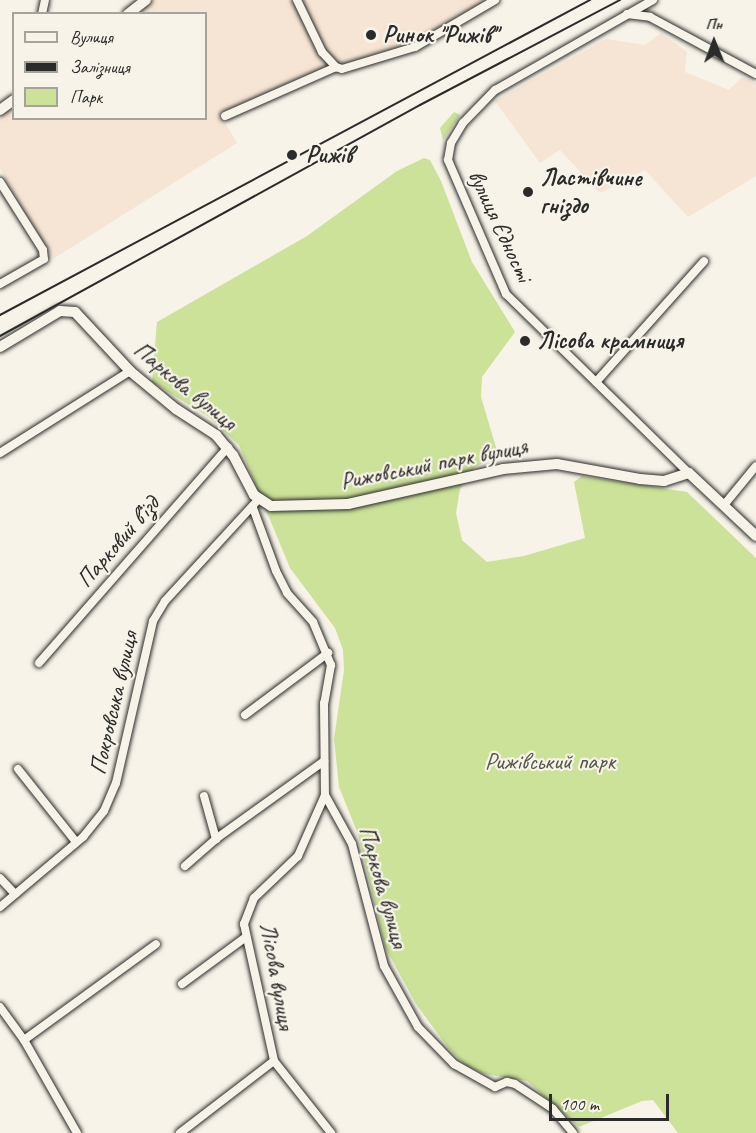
<!DOCTYPE html>
<meta charset="utf-8">
<style>
body{margin:0}
#map{position:relative;width:756px;height:1133px;overflow:hidden;background:#f7f3e8;font-family:Caveat,sans-serif}
div>[style]{position:absolute}
.built>*{inset:0;background:#f6e5d4}
.green>*{inset:0;background:#cbe298}
.roads{filter:drop-shadow(0 0 2px #2b2b2b) drop-shadow(0 0 2px #2b2b2b)}
.street>*{height:8px;margin:-4px;padding:0 4px;transform-origin:4px;border-radius:4px;background:#f7f3e8}
.secondary>*{height:10px;margin:-5px;padding:0 5px;transform-origin:5px;border-radius:5px;background:#f7f3e8}
.rail>*{height:2px;margin:-1px;padding:0 1px;transform-origin:1px;border-radius:1px;background:#2b2b2b}
.dots>*{width:16px;height:16px;translate:-50% -50%;box-sizing:border-box;border:3px solid #f7f3e8;border-radius:50%}
span{translate:-50% -50%;white-space:nowrap;text-align:center;line-height:1.15;-webkit-text-stroke:4.5px #f7f3e8;paint-order:stroke}
.poi-label{font-size:24px;color:#2b2b2b;font-weight:700}
.left{translate:0 -50%;text-align:left}
.street-label{font-size:24px;color:#2b2b2b}
.park-label{font-size:24px;color:#535946}
.legend{position:absolute;left:12px;top:12px;width:195px;height:108px;box-sizing:border-box;background:#f7f3e8;border:2px solid #a5a39c;margin:0;padding:8px 10px;list-style:none;font-size:18px;color:#2b2b2b}
.legend li{display:flex;align-items:center;gap:12px;height:30px}
.legend b{width:30px;border:2px solid #a5a39c}
.north{position:absolute;left:684px;top:12px;width:60px;height:60px;-webkit-text-stroke:4px #f7f3e8;paint-order:stroke;rotate:359deg;font-size:16px;font-weight:700;line-height:24px;text-align:center;color:#2b2b2b}
.north::after{content:'';display:block;margin:auto;width:21px;height:27px;background:#2b2b2b;clip-path:polygon(50% 0,100% 100%,50% 72%,0 100%)}
.scale{position:absolute;left:549px;top:1094px;width:120px;height:27px;box-sizing:border-box;border:3px solid #2b2b2b;border-top:0;padding-left:8px;font-size:18px;line-height:21px;white-space:nowrap;color:#2b2b2b;-webkit-text-stroke:4px #f7f3e8;paint-order:stroke}
</style>
<div id="map">
<div class="built">
<i style="clip-path:polygon(154px 0,486px 0,409px 44px,289px 88px,224px 121px,237px 143px,53px 259px,0 169px,0 117px,13px 106px,14px 118px,206px 118px,206px 14px,136px 13px)"></i>
<i style="clip-path:polygon(661px 33px,687px 52px,685px 72px,729px 90px,742px 77px,756px 83px,756px 176px,688px 217px,645px 170px,600px 193px,560px 150px,540px 163px,495px 101px,606px 39px,645px 45px)"></i>
</div>
<div class="green">
<i style="clip-path:polygon(454px 112px,460px 115px,443px 140px,440px 128px)"></i>
<i style="clip-path:polygon(424px 158px,430px 160px,441px 181px,472px 262px,515px 332px,482px 377px,481px 397px,498px 454px,474px 468px,460px 489px,456px 513px,462px 540px,487px 562px,524px 556px,585px 538px,574px 482px,582px 476px,687px 492px,756px 558px,756px 1133px,678px 1133px,653px 1100px,642px 1101px,579px 1127px,527px 1081px,485px 1074px,466px 1066px,449px 1049px,416px 1004px,385px 947px,358px 834px,339px 787px,334px 739px,344px 670px,343px 650px,335px 628px,290px 568px,239px 445px,209px 417px,152px 382px,157px 322px,307px 236px,397px 171px)"></i>
</div>
<div class="roads">
<div class="street">
<i style="left:297px;top:0;width:58px;rotate:64.3deg"></i>
<i style="left:322px;top:52px;width:21px;rotate:47deg"></i>
<i style="left:653px;top:0;width:182px;rotate:150.3deg"></i>
<i style="left:495px;top:90px;width:46px;rotate:134.1deg"></i>
<i style="left:463px;top:123px;width:23px;rotate:121deg"></i>
<i style="left:451px;top:143px;width:17px;rotate:100deg"></i>
<i style="left:448px;top:160px;width:146px;rotate:66.6deg"></i>
<i style="left:506px;top:294px;width:256px;rotate:44.4deg"></i>
<i style="left:42px;top:14px;width:14px;rotate:-78deg"></i>
<i style="left:627px;top:14px;width:23px;rotate:7deg"></i>
<i style="left:650px;top:17px;width:120px;rotate:28.3deg"></i>
<i style="left:225px;top:116px;width:121px;rotate:-23.8deg"></i>
<i style="left:336px;top:67px;width:6px;rotate:18deg"></i>
<i style="left:342px;top:69px;width:76px;rotate:-16.8deg"></i>
<i style="left:415px;top:47px;width:93px;rotate:-30.4deg"></i>
<i style="left:0;top:182px;width:80px;rotate:57.7deg"></i>
<i style="left:43px;top:250px;width:9px;rotate:84deg"></i>
<i style="left:44px;top:259px;width:51px;rotate:150.4deg"></i>
<i style="left:596px;top:382px;width:162px;rotate:-48.2deg"></i>
<i style="left:0;top:453px;width:154px;rotate:-32.2deg"></i>
<i style="left:724px;top:505px;width:50px;rotate:-50.6deg"></i>
<i style="left:253px;top:508px;width:67px;rotate:69.9deg"></i>
<i style="left:276px;top:571px;width:25px;rotate:63deg"></i>
<i style="left:287px;top:593px;width:39px;rotate:48deg"></i>
<i style="left:313px;top:622px;width:47px;rotate:67.3deg"></i>
<i style="left:331px;top:665px;width:39px;rotate:100deg"></i>
<i style="left:324px;top:703px;width:92px;rotate:89.4deg"></i>
<i style="left:325px;top:795px;width:56px;rotate:61.1deg"></i>
<i style="left:352px;top:844px;width:126px;rotate:75.3deg"></i>
<i style="left:384px;top:966px;width:70px;rotate:60.9deg"></i>
<i style="left:418px;top:1027px;width:52px;rotate:45.8deg"></i>
<i style="left:454px;top:1064px;width:47px;rotate:29.3deg"></i>
<i style="left:495px;top:1087px;width:13px;rotate:-23deg"></i>
<i style="left:507px;top:1082px;width:8px;rotate:14deg"></i>
<i style="left:515px;top:1084px;width:45px;rotate:33.3deg"></i>
<i style="left:553px;top:1109px;width:31px;rotate:50deg"></i>
<i style="left:39px;top:663px;width:287px;rotate:-48.8deg"></i>
<i style="left:245px;top:715px;width:104px;rotate:-36.8deg"></i>
<i style="left:18px;top:769px;width:93px;rotate:51.5deg"></i>
<i style="left:325px;top:795px;width:67px;rotate:113.9deg"></i>
<i style="left:298px;top:856px;width:61px;rotate:136.3deg"></i>
<i style="left:254px;top:898px;width:28px;rotate:111deg"></i>
<i style="left:244px;top:924px;width:140px;rotate:77.6deg"></i>
<i style="left:274px;top:1061px;width:92px;rotate:51.6deg"></i>
<i style="left:204px;top:796px;width:45px;rotate:74.4deg"></i>
<i style="left:185px;top:866px;width:43px;rotate:-41.2deg"></i>
<i style="left:217px;top:838px;width:132px;rotate:-35.7deg"></i>
<i style="left:0;top:878px;width:22px;rotate:47deg"></i>
<i style="left:0;top:907px;width:109px;rotate:-40.1deg"></i>
<i style="left:83px;top:837px;width:33px;rotate:-51deg"></i>
<i style="left:104px;top:811px;width:30px;rotate:-67deg"></i>
<i style="left:116px;top:783px;width:166px;rotate:-77.1deg"></i>
<i style="left:153px;top:621px;width:23px;rotate:-59deg"></i>
<i style="left:165px;top:601px;width:137px;rotate:-47.4deg"></i>
<i style="left:182px;top:984px;width:79px;rotate:-36.3deg"></i>
<i style="left:0;top:1007px;width:41px;rotate:54deg"></i>
<i style="left:24px;top:1040px;width:107px;rotate:60.3deg"></i>
<i style="left:24px;top:1040px;width:163px;rotate:-36deg"></i>
<i style="left:180px;top:1133px;width:118px;rotate:-37.5deg"></i>
</div>
<div class="secondary">
<i style="left:128px;top:14px;width:23px;rotate:-38deg"></i>
<i style="left:0;top:110px;width:17px;rotate:-36deg"></i>
<i style="left:0;top:347px;width:70px;rotate:-31deg"></i>
<i style="left:60px;top:311px;width:15px;rotate:4deg"></i>
<i style="left:75px;top:312px;width:81px;rotate:47deg"></i>
<i style="left:130px;top:371px;width:60px;rotate:39.6deg"></i>
<i style="left:176px;top:409px;width:48px;rotate:33deg"></i>
<i style="left:216px;top:435px;width:26px;rotate:50deg"></i>
<i style="left:233px;top:455px;width:45px;rotate:62.3deg"></i>
<i style="left:254px;top:495px;width:20px;rotate:33deg"></i>
<i style="left:271px;top:506px;width:77px;rotate:-1.5deg"></i>
<i style="left:348px;top:504px;width:159px;rotate:-12.7deg"></i>
<i style="left:503px;top:469px;width:54px;rotate:-5.3deg"></i>
<i style="left:557px;top:464px;width:84px;rotate:10.2deg"></i>
<i style="left:640px;top:479px;width:24px;rotate:5deg"></i>
<i style="left:664px;top:481px;width:26px;rotate:-18deg"></i>
<i style="left:689px;top:473px;width:92px;rotate:43.2deg"></i>
</div>
</div>
<div class="rail">
<i style="left:0;top:315px;width:669px;rotate:-28.1deg"></i>
<i style="left:0;top:336px;width:479px;rotate:-28.8deg"></i>
<i style="left:420px;top:105px;width:226px;rotate:-27.7deg"></i>
</div>
<div class="dots">
<i style="left:371px;top:35px;background:#2b2b2b"></i>
<i style="left:292px;top:155px;background:#2b2b2b"></i>
<i style="left:528px;top:192px;background:#2b2b2b"></i>
<i style="left:525px;top:341px;background:#2b2b2b"></i>
</div>
<div class="poi-label">
<span class="left" style="left:383px;top:35px">Ринок "Рижів"</span>
<span class="left" style="left:306px;top:155px">Рижів</span>
<span class="left" style="left:540px;top:192px">Ластівчине<br>гніздо</span>
<span class="left" style="left:537px;top:341px">Лісова крамниця</span>
</div>
<div class="street-label">
<span style="left:500px;top:226px;rotate:65deg">вулиця Єдності</span>
<span style="left:185px;top:386px;rotate:39deg">Паркова вулиця</span>
<span style="left:434px;top:464px;rotate:-11deg">Рижовський парк вулиця</span>
<span style="left:118px;top:542px;rotate:-49deg">Парковий в’їзд</span>
<span style="left:114px;top:703px;rotate:-77deg">Покровська вулиця</span>
<span style="left:383px;top:887px;rotate:74deg">Паркова вулиця</span>
<span style="left:277px;top:976px;rotate:80deg">Лісова вулиця</span>
</div>
<div class="park-label">
<span style="left:550px;top:762px">Рижівський парк</span>
</div>
<ul class="legend">
<li><b style="height:8px;background:#f7f3e8"></b>Вулиця</li>
<li><b style="height:8px;background:#2b2b2b"></b>Залізниця</li>
<li><b style="height:16px;background:#cbe298"></b>Парк</li>
</ul>
<div class="north">Пн</div>
<div class="scale">100 m</div>
</div>
